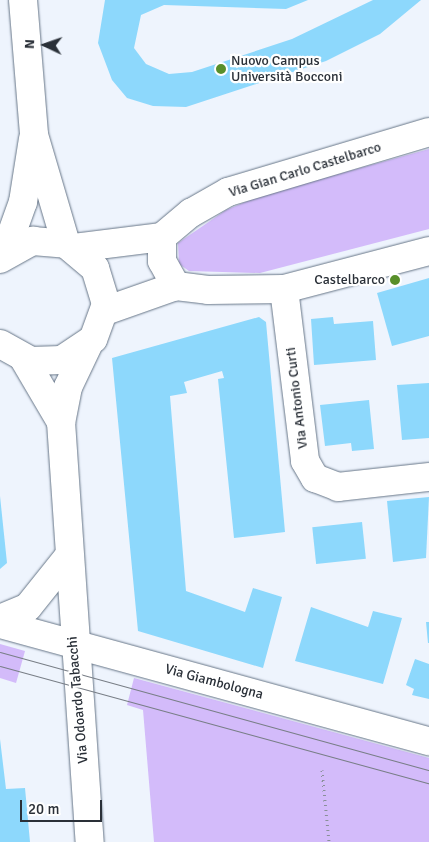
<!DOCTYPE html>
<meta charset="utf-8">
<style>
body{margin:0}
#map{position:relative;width:429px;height:842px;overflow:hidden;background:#eef4fd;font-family:Signika,sans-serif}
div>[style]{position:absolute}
.green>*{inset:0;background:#d3bbfa}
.building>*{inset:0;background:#8dd8fc;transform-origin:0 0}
.path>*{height:3px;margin-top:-1.5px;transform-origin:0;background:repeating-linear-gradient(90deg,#898f98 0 1px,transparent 0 5px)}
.roads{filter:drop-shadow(0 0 1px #677688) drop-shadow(0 0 1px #677688)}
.street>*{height:28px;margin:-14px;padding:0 14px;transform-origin:14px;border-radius:14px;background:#fff}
.secondary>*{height:28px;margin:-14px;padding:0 14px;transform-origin:14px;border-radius:14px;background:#fff}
.tram>*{height:1px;margin:-0.5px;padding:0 0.5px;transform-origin:0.5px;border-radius:0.5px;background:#787e86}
.dots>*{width:14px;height:14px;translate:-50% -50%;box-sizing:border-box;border:2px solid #fff;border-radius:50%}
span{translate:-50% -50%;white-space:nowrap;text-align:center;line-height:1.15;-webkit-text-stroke:4.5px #fff;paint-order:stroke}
.poi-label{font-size:14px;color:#2a3038}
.left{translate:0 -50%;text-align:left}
.right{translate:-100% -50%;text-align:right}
.street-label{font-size:14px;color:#2a3038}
.north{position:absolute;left:20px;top:20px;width:50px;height:50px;-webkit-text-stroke:4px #fff;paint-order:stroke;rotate:273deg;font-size:14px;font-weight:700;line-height:20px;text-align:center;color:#2a3038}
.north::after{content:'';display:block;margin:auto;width:18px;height:22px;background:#2a3038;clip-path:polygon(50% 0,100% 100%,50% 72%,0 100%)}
.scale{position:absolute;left:20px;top:800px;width:82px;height:22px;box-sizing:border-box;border:2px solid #2a3038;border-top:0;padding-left:6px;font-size:15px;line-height:18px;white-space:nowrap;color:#2a3038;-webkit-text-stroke:4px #fff;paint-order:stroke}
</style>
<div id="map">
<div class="green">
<i style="clip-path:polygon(429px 149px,429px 229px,260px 273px,189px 271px,179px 264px,178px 243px,226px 210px,262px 195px)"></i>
<i style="clip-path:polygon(0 644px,25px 651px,16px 683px,0 678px)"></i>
<i style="clip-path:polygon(134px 678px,429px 758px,429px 842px,154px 842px,143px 710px,127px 705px)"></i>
</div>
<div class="building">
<i style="clip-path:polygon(105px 0,308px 0,286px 9px,164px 5px,141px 15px,134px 48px,146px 64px,169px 74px,192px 72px,292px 39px,373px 0,421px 0,380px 34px,326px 61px,186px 107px,153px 106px,127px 98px,112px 80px,98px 43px)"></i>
<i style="clip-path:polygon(429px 278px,429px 336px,392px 346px,377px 293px)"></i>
<i style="clip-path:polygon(259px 317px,266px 322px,285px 532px,234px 538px,218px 379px,224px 378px,222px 371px,184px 382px,187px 393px,170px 396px,186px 591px,245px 612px,253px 588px,282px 597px,263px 668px,138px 631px,112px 358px)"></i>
<i style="clip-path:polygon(333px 317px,334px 324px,373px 321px,376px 360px,314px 365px,311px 319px)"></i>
<i style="clip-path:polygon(429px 383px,429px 438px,402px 440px,397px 385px)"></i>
<i style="clip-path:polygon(369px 400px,374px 449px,352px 451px,351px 443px,325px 446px,320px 405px)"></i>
<i style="clip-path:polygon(0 496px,7px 563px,0 569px)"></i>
<i style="clip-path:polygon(429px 497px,426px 558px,393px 562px,387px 501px)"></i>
<i style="left:362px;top:522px;width:37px;height:50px;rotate:84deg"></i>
<i style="clip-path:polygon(311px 607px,368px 627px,373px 611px,402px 618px,383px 684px,295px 661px)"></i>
<i style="clip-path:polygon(426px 622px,429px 622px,429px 643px,428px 643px)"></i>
<i style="clip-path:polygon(415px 659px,429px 664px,429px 699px,412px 695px,414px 689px,406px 685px)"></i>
<i style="clip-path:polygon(0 739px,6px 789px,25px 788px,30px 842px,0 842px)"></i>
</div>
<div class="path">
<i style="left:322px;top:770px;width:72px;rotate:84.4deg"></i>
</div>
<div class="roads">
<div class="street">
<i style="left:23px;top:0;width:135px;rotate:85.3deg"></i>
<i style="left:34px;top:135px;width:114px;rotate:73.6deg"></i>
<i style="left:4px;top:255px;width:56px;rotate:-70.3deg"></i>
<i style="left:23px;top:202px;width:64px;rotate:-81deg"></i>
<i style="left:284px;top:289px;width:173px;rotate:83deg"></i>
<i style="left:305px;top:461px;width:20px;rotate:60deg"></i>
<i style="left:315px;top:478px;width:25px;rotate:21deg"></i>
<i style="left:338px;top:487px;width:92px;rotate:-6.3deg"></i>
<i style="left:89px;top:343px;width:49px;rotate:115.5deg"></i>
<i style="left:68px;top:387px;width:36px;rotate:101deg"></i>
<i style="left:61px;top:422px;width:421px;rotate:86.1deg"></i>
<i style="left:24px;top:359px;width:73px;rotate:59.6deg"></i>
<i style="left:0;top:619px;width:30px;rotate:-23deg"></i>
<i style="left:28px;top:607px;width:64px;rotate:-51.3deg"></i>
<i style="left:0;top:624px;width:445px;rotate:15.3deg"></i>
</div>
<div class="secondary">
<i style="left:162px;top:237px;width:24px;rotate:90deg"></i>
<i style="left:162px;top:261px;width:29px;rotate:61deg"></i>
<i style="left:74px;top:248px;width:89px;rotate:-7.1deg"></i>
<i style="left:162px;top:237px;width:38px;rotate:-40deg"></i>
<i style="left:191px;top:213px;width:43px;rotate:-29.6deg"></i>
<i style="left:228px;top:192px;width:210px;rotate:-16.6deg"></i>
<i style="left:0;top:259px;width:38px;rotate:-29deg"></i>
<i style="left:33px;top:241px;width:33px;rotate:5deg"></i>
<i style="left:66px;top:244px;width:38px;rotate:40deg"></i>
<i style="left:95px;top:268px;width:38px;rotate:73deg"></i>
<i style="left:106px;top:304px;width:37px;rotate:110deg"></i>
<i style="left:93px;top:339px;width:37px;rotate:146deg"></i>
<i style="left:62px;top:360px;width:31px;rotate:178deg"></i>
<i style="left:31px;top:361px;width:35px;rotate:-151deg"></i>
<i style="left:105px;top:311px;width:75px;rotate:-19.4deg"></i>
<i style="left:176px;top:286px;width:32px;rotate:7deg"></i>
<i style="left:208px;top:290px;width:76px;rotate:-0.8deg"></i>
<i style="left:284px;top:289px;width:150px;rotate:-14.7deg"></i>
</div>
</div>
<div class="tram">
<i style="left:0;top:652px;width:445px;rotate:15.4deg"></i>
<i style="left:0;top:666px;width:445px;rotate:15.3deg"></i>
</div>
<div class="dots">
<i style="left:221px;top:69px;background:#588f2a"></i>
<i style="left:395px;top:280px;background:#588f2a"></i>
</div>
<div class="poi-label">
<span class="left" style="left:231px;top:69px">Nuovo Campus<br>Università Bocconi</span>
<span class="right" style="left:385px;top:280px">Castelbarco</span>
</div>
<div class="street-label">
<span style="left:305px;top:170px;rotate:-17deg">Via Gian Carlo Castelbarco</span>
<span style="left:297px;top:398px;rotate:-97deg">Via Antonio Curti</span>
<span style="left:214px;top:682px;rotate:15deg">Via Giambologna</span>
<span style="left:78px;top:700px;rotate:-95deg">Via Odoardo Tabacchi</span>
</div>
<div class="north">N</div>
<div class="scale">20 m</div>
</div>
